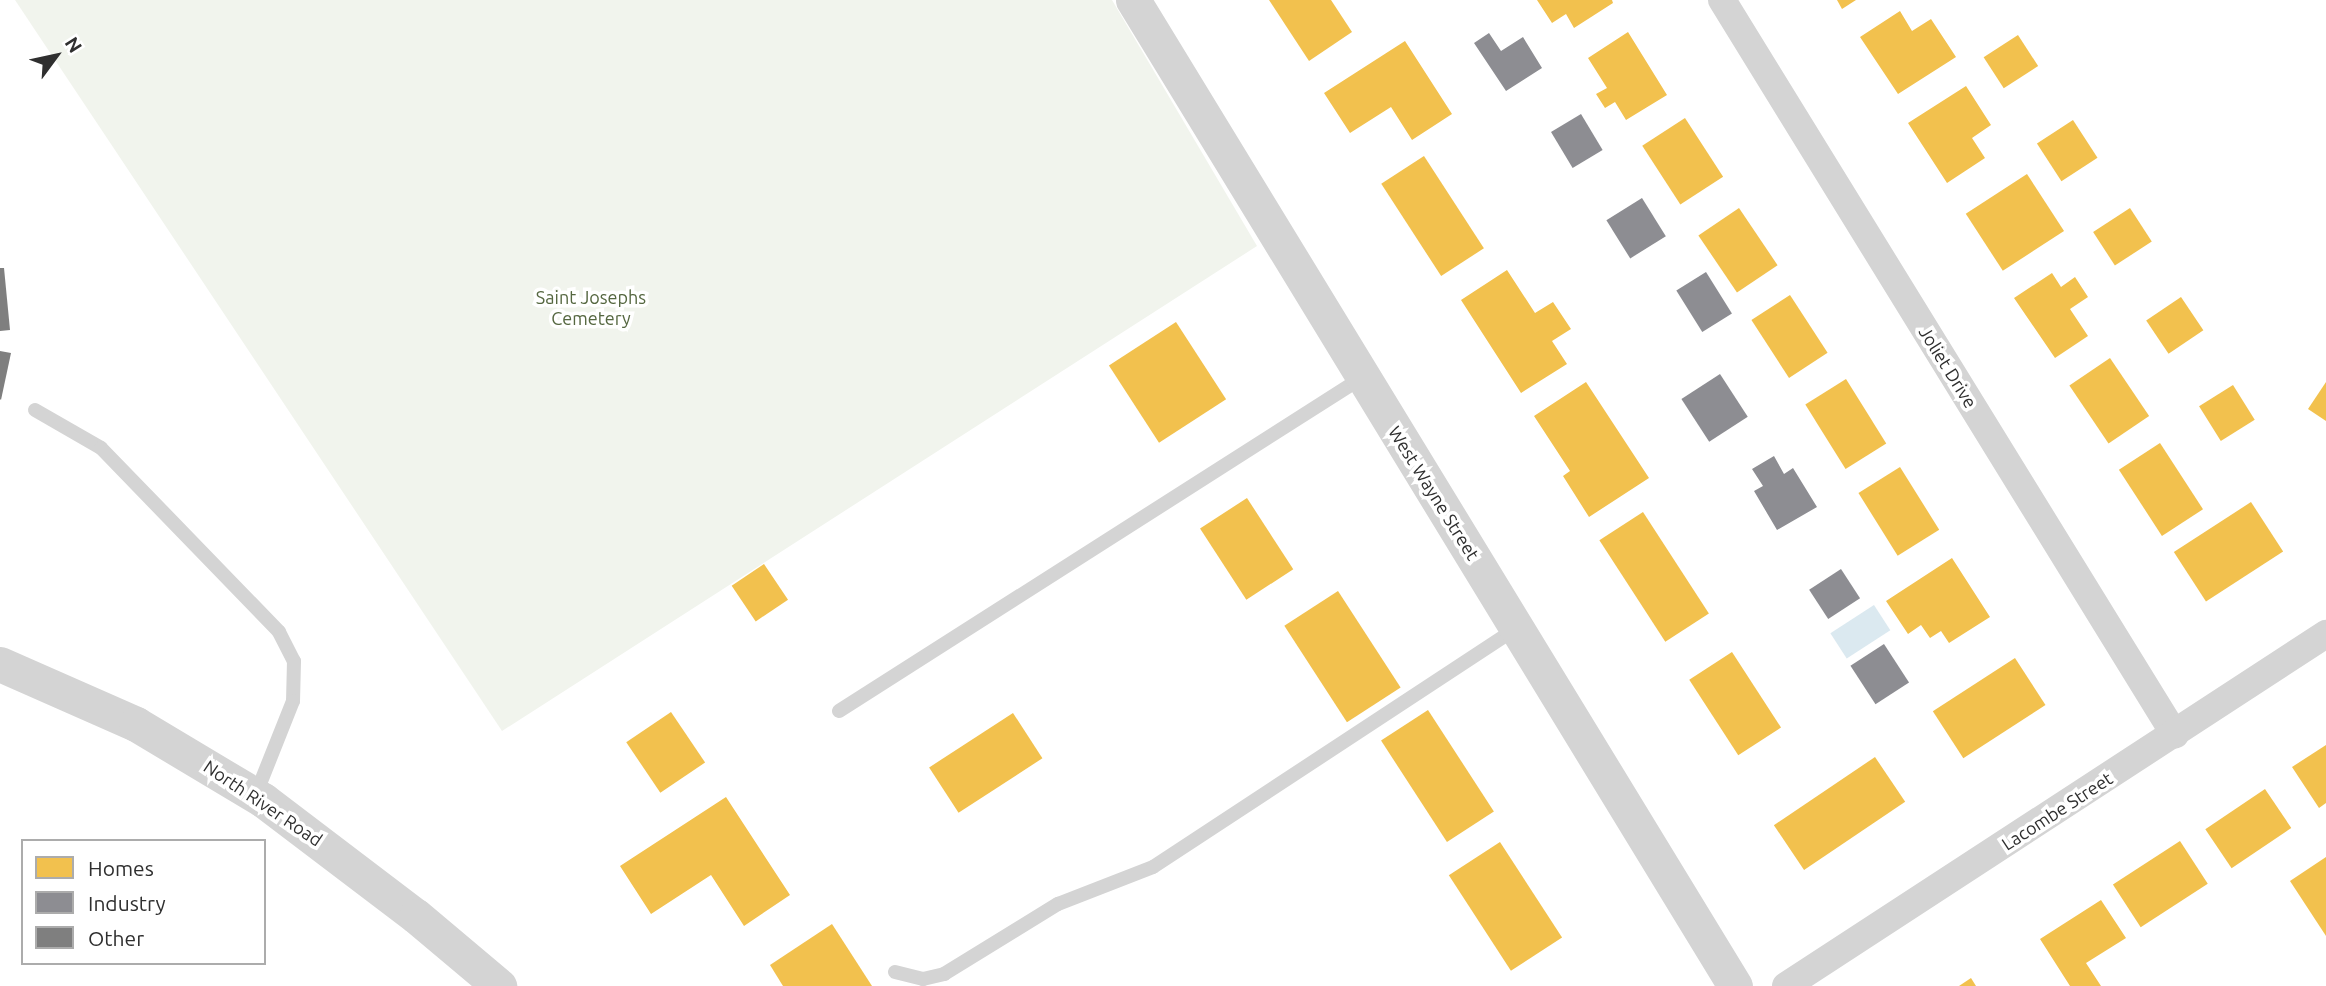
<!DOCTYPE html>
<style>
body{margin:0}
#map{position:relative;width:2326px;height:986px;overflow:hidden;background:#fff;font-family:Ubuntu,sans-serif}
div>[style]{position:absolute}
.green>*{inset:0;background:#f1f4ed}
.water>*{inset:0;background:#dbe9f0;transform-origin:0 0}
.homes>*{inset:0;background:#f2c14e;transform-origin:0 0}
.industry>*{inset:0;background:#8d8d92;transform-origin:0 0}
.building>*{inset:0;background:#7f7f7f}
.service>*{height:14px;margin:-7px;padding:0 7px;transform-origin:7px;border-radius:7px;background:#d4d4d4}
.minor>*{height:28px;margin:-14px;padding:0 14px;transform-origin:14px;border-radius:14px;background:#d4d4d4}
.tertiary>*{height:35px;margin:-17.5px;padding:0 17.5px;transform-origin:17.5px;border-radius:17.5px;background:#d4d4d4}
span{translate:-50% -50%;white-space:nowrap;text-align:center;line-height:1.15;-webkit-text-stroke:7px #fff;paint-order:stroke}
.park-label{font-size:18px;color:#556740}
.street-label{font-size:18px;color:#2f2f2f}
.legend{position:absolute;left:21px;top:839px;width:245px;height:126px;box-sizing:border-box;background:#fff;border:2px solid #acacac;margin:0;padding:9px 12px;list-style:none;font-size:21px;color:#2f2f2f}
.legend li{display:flex;align-items:center;gap:14px;height:35px}
.legend b{width:35px;border:2px solid #acacac}
.north{position:absolute;left:21px;top:21px;width:70px;height:70px;-webkit-text-stroke:5px #fff;paint-order:stroke;rotate:57deg;font-size:19px;font-weight:700;line-height:28px;text-align:center;color:#2f2f2f}
.north::after{content:'';display:block;margin:auto;width:24px;height:32px;background:#2f2f2f;clip-path:polygon(50% 0,100% 100%,50% 72%,0 100%)}
</style>
<div id="map">
<div class="green">
<i style="clip-path:polygon(15px 0,1112px 0,1257px 246px,502px 731px)"></i>
</div>
<div class="water">
<i style="left:1874px;top:605px;width:30px;height:52px;rotate:57deg"></i>
</div>
<div class="homes">
<i style="clip-path:polygon(1269px 0,1331px 0,1352px 32px,1309px 61px)"></i>
<i style="clip-path:polygon(1537px 0,1612px 0,1613px 3px,1574px 28px,1566px 14px,1552px 23px)"></i>
<i style="clip-path:polygon(1837px 0,1856px 0,1842px 9px)"></i>
<i style="clip-path:polygon(1900px 11px,1912px 31px,1931px 19px,1956px 57px,1898px 94px,1860px 37px)"></i>
<i style="clip-path:polygon(1628px 32px,1667px 95px,1626px 120px,1615px 102px,1605px 108px,1596px 94px,1607px 88px,1588px 58px)"></i>
<i style="left:2018px;top:35px;width:37px;height:41px;rotate:57deg"></i>
<i style="clip-path:polygon(1405px 41px,1452px 114px,1412px 140px,1391px 107px,1350px 133px,1324px 93px)"></i>
<i style="clip-path:polygon(1966px 86px,1991px 125px,1972px 138px,1985px 158px,1947px 183px,1908px 123px)"></i>
<i style="left:1685px;top:118px;width:70px;height:51px;rotate:57deg"></i>
<i style="left:2073px;top:120px;width:45px;height:43px;rotate:57deg"></i>
<i style="left:1424px;top:156px;width:110px;height:51px;rotate:57deg"></i>
<i style="left:2027px;top:174px;width:68px;height:73px;rotate:57deg"></i>
<i style="left:1739px;top:208px;width:69px;height:49px;rotate:56deg"></i>
<i style="left:2130px;top:208px;width:40px;height:44px;rotate:57deg"></i>
<i style="clip-path:polygon(1507px 270px,1535px 313px,1553px 302px,1571px 329px,1552px 341px,1567px 364px,1521px 393px,1461px 300px)"></i>
<i style="clip-path:polygon(2052px 273px,2061px 287px,2075px 277px,2088px 297px,2070px 309px,2088px 336px,2055px 358px,2014px 298px)"></i>
<i style="left:1790px;top:295px;width:69px;height:46px;rotate:57deg"></i>
<i style="left:2181px;top:297px;width:40px;height:42px;rotate:56deg"></i>
<i style="left:1176px;top:322px;width:92px;height:80px;rotate:57deg"></i>
<i style="left:2110px;top:358px;width:70px;height:49px;rotate:56deg"></i>
<i style="left:1846px;top:379px;width:76px;height:48px;rotate:58deg"></i>
<i style="clip-path:polygon(1586px 382px,1649px 478px,1589px 517px,1563px 476px,1570px 471px,1534px 416px)"></i>
<i style="clip-path:polygon(2326px 382px,2326px 421px,2308px 409px)"></i>
<i style="left:2233px;top:385px;width:41px;height:40px;rotate:58deg"></i>
<i style="left:2160px;top:443px;width:79px;height:49px;rotate:57deg"></i>
<i style="left:1900px;top:467px;width:74px;height:49px;rotate:58deg"></i>
<i style="left:1247px;top:498px;width:85px;height:56px;rotate:57deg"></i>
<i style="left:2251px;top:502px;width:59px;height:92px;rotate:57deg"></i>
<i style="left:1643px;top:512px;width:121px;height:52px;rotate:57deg"></i>
<i style="clip-path:polygon(1952px 558px,1990px 617px,1949px 643px,1941px 631px,1930px 638px,1921px 625px,1908px 634px,1886px 601px)"></i>
<i style="left:764px;top:564px;width:43px;height:39px;rotate:56deg"></i>
<i style="left:1338px;top:591px;width:115px;height:64px;rotate:57deg"></i>
<i style="left:1732px;top:652px;width:90px;height:51px;rotate:57deg"></i>
<i style="left:2015px;top:658px;width:56px;height:98px;rotate:57deg"></i>
<i style="left:1428px;top:710px;width:121px;height:56px;rotate:57deg"></i>
<i style="left:671px;top:712px;width:61px;height:54px;rotate:56deg"></i>
<i style="left:1013px;top:713px;width:54px;height:100px;rotate:57deg"></i>
<i style="clip-path:polygon(2326px 745px,2326px 803px,2319px 808px,2292px 767px)"></i>
<i style="left:1875px;top:757px;width:54px;height:122px;rotate:56deg"></i>
<i style="left:2265px;top:789px;width:47px;height:72px;rotate:56deg"></i>
<i style="clip-path:polygon(726px 797px,790px 895px,744px 926px,711px 875px,651px 914px,620px 866px)"></i>
<i style="left:2180px;top:841px;width:51px;height:80px;rotate:57deg"></i>
<i style="left:1500px;top:842px;width:114px;height:61px;rotate:57deg"></i>
<i style="clip-path:polygon(2326px 857px,2326px 936px,2290px 881px)"></i>
<i style="clip-path:polygon(2101px 900px,2126px 938px,2086px 963px,2101px 986px,2070px 986px,2040px 939px)"></i>
<i style="clip-path:polygon(832px 924px,872px 986px,783px 986px,770px 965px)"></i>
<i style="clip-path:polygon(1971px 978px,1976px 986px,1959px 986px)"></i>
</div>
<div class="industry">
<i style="clip-path:polygon(1489px 33px,1501px 51px,1523px 37px,1542px 68px,1506px 91px,1474px 43px)"></i>
<i style="left:1581px;top:114px;width:42px;height:35px;rotate:59deg"></i>
<i style="left:1642px;top:198px;width:45px;height:42px;rotate:58deg"></i>
<i style="left:1706px;top:272px;width:49px;height:35px;rotate:58deg"></i>
<i style="left:1720px;top:374px;width:51px;height:46px;rotate:57deg"></i>
<i style="clip-path:polygon(1774px 456px,1784px 474px,1793px 468px,1817px 507px,1777px 530px,1754px 491px,1763px 486px,1752px 469px)"></i>
<i style="left:1841px;top:569px;width:35px;height:38px;rotate:57deg"></i>
<i style="left:1884px;top:644px;width:46px;height:40px;rotate:57deg"></i>
</div>
<div class="building">
<i style="clip-path:polygon(0 268px,4px 268px,10px 330px,0 331px)"></i>
<i style="clip-path:polygon(0 351px,11px 353px,1px 400px,0 399px)"></i>
</div>
<div class="service">
<i style="left:35px;top:410px;width:76px;rotate:29.9deg"></i>
<i style="left:101px;top:448px;width:256px;rotate:45.9deg"></i>
<i style="left:279px;top:632px;width:33px;rotate:63deg"></i>
<i style="left:294px;top:661px;width:40px;rotate:91.4deg"></i>
<i style="left:293px;top:701px;width:100px;rotate:111.7deg"></i>
<i style="left:839px;top:711px;width:621px;rotate:-32.51deg"></i>
<i style="left:895px;top:972px;width:29px;rotate:14deg"></i>
<i style="left:923px;top:979px;width:22px;rotate:-13deg"></i>
<i style="left:944px;top:974px;width:134px;rotate:-31.6deg"></i>
<i style="left:1058px;top:904px;width:102px;rotate:-21.3deg"></i>
<i style="left:1153px;top:867px;width:435px;rotate:-33.3deg"></i>
</div>
<div class="minor">
<i style="left:1722px;top:0;width:863px;rotate:58.35deg"></i>
<i style="left:1786px;top:986px;width:645px;rotate:-33.1deg"></i>
</div>
<div class="tertiary">
<i style="left:1133px;top:0;width:1155px;rotate:58.59deg"></i>
<i style="left:0;top:664px;width:149px;rotate:23.8deg"></i>
<i style="left:136px;top:724px;width:148px;rotate:30.9deg"></i>
<i style="left:263px;top:800px;width:192px;rotate:37.2deg"></i>
<i style="left:416px;top:916px;width:109px;rotate:40.1deg"></i>
</div>
<div class="park-label">
<span style="left:591px;top:308px">Saint Josephs<br>Cemetery</span>
</div>
<div class="street-label">
<span style="left:1948px;top:367px;rotate:58deg">Joliet Drive</span>
<span style="left:1434px;top:493px;rotate:58deg">West Wayne Street</span>
<span style="left:263px;top:803px;rotate:34deg">North River Road</span>
<span style="left:2057px;top:811px;rotate:-33deg">Lacombe Street</span>
</div>
<ul class="legend">
<li><b style="height:19px;background:#f2c14e"></b>Homes</li>
<li><b style="height:19px;background:#8d8d92"></b>Industry</li>
<li><b style="height:19px;background:#7f7f7f"></b>Other</li>
</ul>
<div class="north">N</div>
</div>
